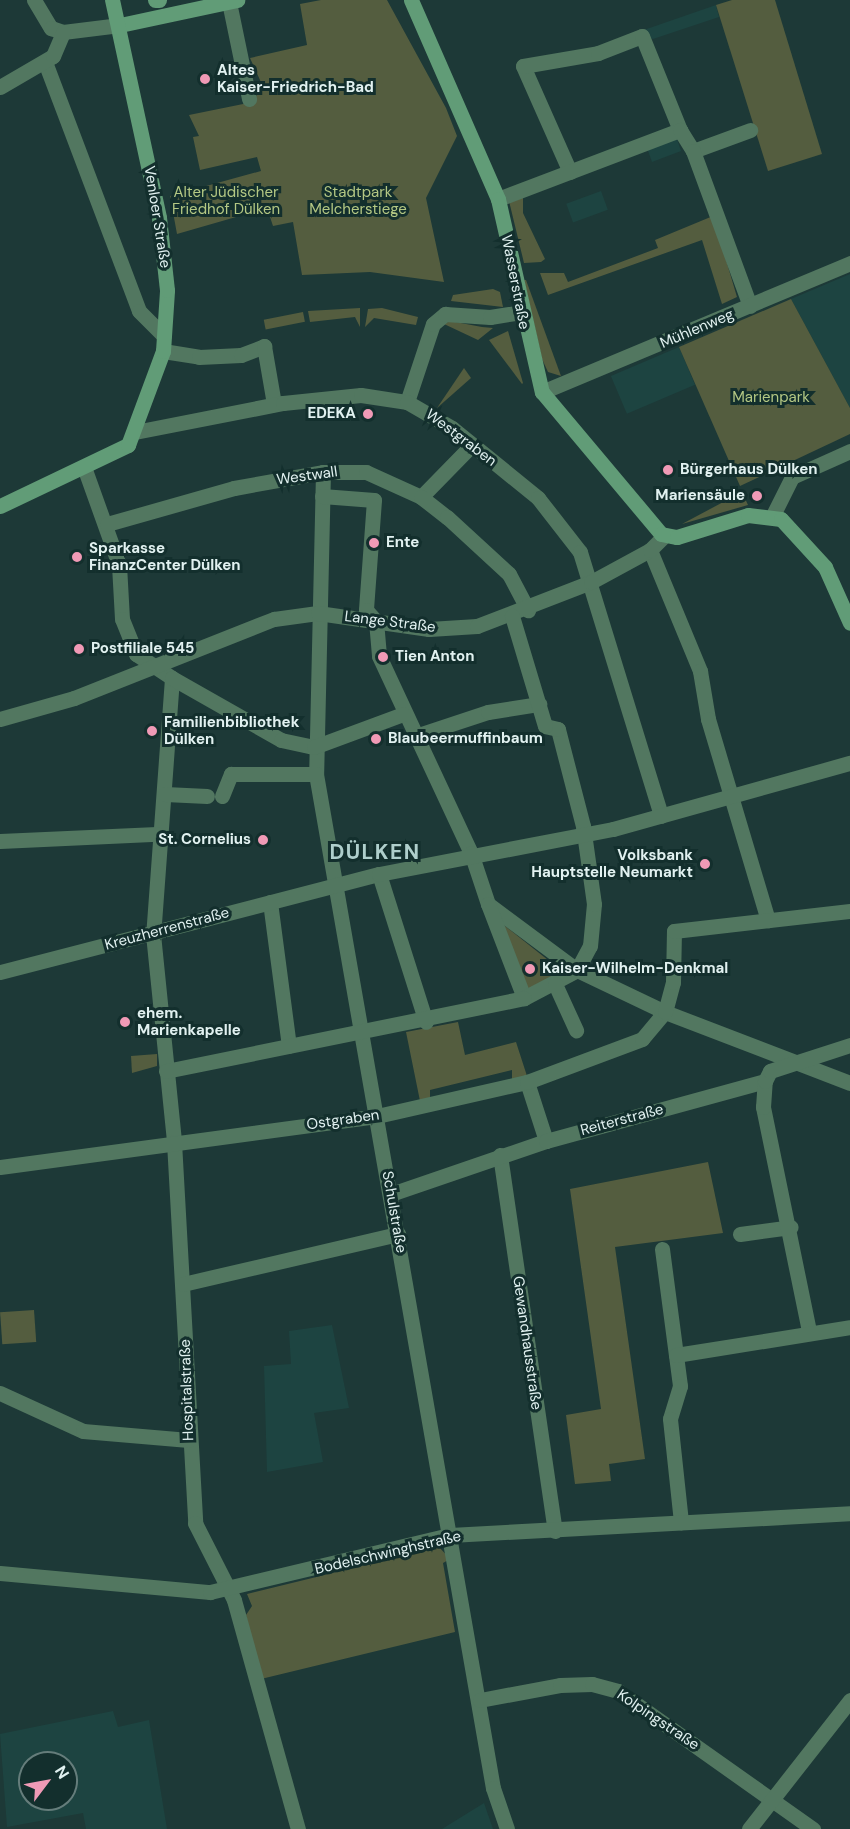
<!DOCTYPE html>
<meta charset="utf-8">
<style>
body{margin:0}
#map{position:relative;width:850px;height:1829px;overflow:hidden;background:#1d3937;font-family:"DM Sans",sans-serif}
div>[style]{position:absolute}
.built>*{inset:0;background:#1d4441;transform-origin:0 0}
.green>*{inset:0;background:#545d3f;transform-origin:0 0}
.street>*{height:15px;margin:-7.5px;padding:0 7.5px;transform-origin:7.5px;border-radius:7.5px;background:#527760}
.secondary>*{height:15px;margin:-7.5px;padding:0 7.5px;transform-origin:7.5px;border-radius:7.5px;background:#619c77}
.dots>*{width:16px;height:16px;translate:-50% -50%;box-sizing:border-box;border:3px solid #132f2d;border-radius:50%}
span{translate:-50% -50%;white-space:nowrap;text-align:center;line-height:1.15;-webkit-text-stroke:6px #132f2d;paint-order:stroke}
.poi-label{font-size:15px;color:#e1f1f0;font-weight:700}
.left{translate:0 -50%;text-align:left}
.right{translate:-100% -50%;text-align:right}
.park-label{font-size:15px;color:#b4c884}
.street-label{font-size:15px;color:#e1f1f0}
.district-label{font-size:21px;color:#afcfcc;font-weight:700;letter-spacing:1.5px}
.north{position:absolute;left:18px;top:1751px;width:60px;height:60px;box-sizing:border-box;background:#132f2d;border:2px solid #657d7b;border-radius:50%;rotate:58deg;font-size:16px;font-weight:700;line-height:24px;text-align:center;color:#e1f1f0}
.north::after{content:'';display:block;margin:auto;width:21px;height:27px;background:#f09ab6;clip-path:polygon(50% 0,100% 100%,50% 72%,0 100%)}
</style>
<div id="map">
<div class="built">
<i style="clip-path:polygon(716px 5px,719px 17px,653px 39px,638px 32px)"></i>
<i style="clip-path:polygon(677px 139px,681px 151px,652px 162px,647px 148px)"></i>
<i style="left:601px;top:191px;width:20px;height:37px;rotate:70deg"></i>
<i style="clip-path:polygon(850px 274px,850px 408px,791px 299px)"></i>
<i style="left:679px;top:347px;width:41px;height:74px;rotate:67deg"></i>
<i style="clip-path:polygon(332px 1325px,349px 1408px,314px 1413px,323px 1462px,267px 1472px,264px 1366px,291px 1364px,289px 1331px)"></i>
<i style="clip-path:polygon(evenodd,113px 1711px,118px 1727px,149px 1720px,167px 1829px,86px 1829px,83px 1813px,7px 1827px,0 1734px,113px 1711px,30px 1763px,66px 1763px,66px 1799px,30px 1799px,30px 1763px)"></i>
<i style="clip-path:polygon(484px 1803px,493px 1829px,442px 1829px)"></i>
</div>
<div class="green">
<i style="clip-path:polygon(321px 0,387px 0,446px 108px,457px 136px,426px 198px,444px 282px,370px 272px,302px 275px,293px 222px,273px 226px,267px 208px,177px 234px,170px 196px,261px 171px,257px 157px,200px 170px,193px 137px,199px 136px,189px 115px,248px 103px,264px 89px,250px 58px,307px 45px,300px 4px)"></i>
<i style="clip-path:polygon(732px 0,775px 0,822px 154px,768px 171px,716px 5px)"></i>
<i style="clip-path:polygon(523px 196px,523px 213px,545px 259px,541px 262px,524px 263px,509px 201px)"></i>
<i style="clip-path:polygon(713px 216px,737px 297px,722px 304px,702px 240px,548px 295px,540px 273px,564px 273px,568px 282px,658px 248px,655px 240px)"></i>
<i style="clip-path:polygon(524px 280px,526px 280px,561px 376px,548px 372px,542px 359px)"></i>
<i style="clip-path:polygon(493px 289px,500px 292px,503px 307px,451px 301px,453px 295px)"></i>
<i style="clip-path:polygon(791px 299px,850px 408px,850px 434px,740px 486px,679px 347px)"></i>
<i style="clip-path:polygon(360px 308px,360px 327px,355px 317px,310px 322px,308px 311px)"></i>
<i style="clip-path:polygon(382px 308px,418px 317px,416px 325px,374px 318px,365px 327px,368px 309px)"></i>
<i style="left:303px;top:312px;width:10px;height:40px;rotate:79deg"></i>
<i style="clip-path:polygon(450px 321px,482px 327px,493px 328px,478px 340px,444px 324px)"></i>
<i style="clip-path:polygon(508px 331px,523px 383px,522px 384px,489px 340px)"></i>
<i style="clip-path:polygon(464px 368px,471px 378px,437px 408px)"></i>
<i style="clip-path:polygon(742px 492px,748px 505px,682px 524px)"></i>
<i style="clip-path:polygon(500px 922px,558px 968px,545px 984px,528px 990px)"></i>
<i style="clip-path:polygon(458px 1022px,465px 1055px,516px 1042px,527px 1076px,512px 1081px,512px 1070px,430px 1090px,430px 1099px,420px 1101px,406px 1032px)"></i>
<i style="clip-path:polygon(157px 1054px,157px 1066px,132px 1073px,131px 1056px)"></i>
<i style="clip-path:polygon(708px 1162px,723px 1233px,615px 1247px,645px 1459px,609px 1464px,611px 1481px,575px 1484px,566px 1415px,601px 1409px,570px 1189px)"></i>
<i style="left:34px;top:1310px;width:32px;height:34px;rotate:86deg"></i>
<i style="clip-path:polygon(439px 1547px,450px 1559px,443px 1563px,455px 1632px,261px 1679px,246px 1615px,252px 1606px,247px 1594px)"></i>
</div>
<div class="street">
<i style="left:34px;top:0;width:33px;rotate:59deg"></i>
<i style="left:51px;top:28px;width:13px;rotate:18deg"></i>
<i style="left:63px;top:32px;width:57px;rotate:-7deg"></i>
<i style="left:229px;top:2px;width:99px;rotate:78.3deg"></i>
<i style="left:45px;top:62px;width:266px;rotate:69.3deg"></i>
<i style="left:139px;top:311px;width:35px;rotate:45deg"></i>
<i style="left:0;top:87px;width:61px;rotate:-30.3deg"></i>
<i style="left:53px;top:56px;width:26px;rotate:-67deg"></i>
<i style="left:693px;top:151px;width:61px;rotate:-20.2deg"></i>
<i style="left:570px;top:172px;width:116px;rotate:-113.9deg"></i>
<i style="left:523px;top:66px;width:76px;rotate:-9.8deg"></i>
<i style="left:598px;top:53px;width:47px;rotate:-21.1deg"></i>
<i style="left:642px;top:36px;width:101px;rotate:68deg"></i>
<i style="left:498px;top:199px;width:195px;rotate:-20.8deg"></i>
<i style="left:680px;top:130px;width:25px;rotate:58deg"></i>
<i style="left:693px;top:151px;width:165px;rotate:69.8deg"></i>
<i style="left:163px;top:351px;width:36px;rotate:9deg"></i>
<i style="left:199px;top:357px;width:42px;rotate:-2.7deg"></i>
<i style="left:241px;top:355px;width:25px;rotate:-21deg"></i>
<i style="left:264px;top:346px;width:59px;rotate:80.2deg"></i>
<i style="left:542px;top:392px;width:334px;rotate:-22.7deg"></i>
<i style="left:407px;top:402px;width:82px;rotate:-71.6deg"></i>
<i style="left:433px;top:324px;width:16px;rotate:-40deg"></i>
<i style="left:445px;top:314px;width:45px;rotate:3.8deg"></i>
<i style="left:490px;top:317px;width:30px;rotate:-9deg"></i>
<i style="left:135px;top:432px;width:151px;rotate:-11.1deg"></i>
<i style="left:283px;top:403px;width:78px;rotate:-5.9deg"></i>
<i style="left:361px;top:395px;width:47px;rotate:8.7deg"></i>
<i style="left:407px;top:402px;width:52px;rotate:30deg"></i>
<i style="left:452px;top:428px;width:111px;rotate:39.1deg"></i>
<i style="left:538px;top:498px;width:68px;rotate:52.1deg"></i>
<i style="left:580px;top:552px;width:276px;rotate:72.9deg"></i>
<i style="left:84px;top:467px;width:104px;rotate:70.3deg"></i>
<i style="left:119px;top:565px;width:54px;rotate:86.8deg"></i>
<i style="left:122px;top:619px;width:38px;rotate:68deg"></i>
<i style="left:136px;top:654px;width:43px;rotate:33.7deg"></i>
<i style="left:172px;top:678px;width:257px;rotate:94.2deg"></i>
<i style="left:153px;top:934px;width:209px;rotate:84.2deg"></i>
<i style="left:174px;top:1142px;width:382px;rotate:86.8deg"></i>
<i style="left:195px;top:1523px;width:86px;rotate:63.1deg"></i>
<i style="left:234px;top:1600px;width:238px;rotate:74.4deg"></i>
<i style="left:323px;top:472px;width:302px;rotate:91.3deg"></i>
<i style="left:316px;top:774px;width:1029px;rotate:80.1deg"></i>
<i style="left:493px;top:1788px;width:43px;rotate:71.1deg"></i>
<i style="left:322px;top:496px;width:52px;rotate:4.4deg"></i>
<i style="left:374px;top:500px;width:110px;rotate:94.2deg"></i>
<i style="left:366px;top:610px;width:15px;rotate:48deg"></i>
<i style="left:376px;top:621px;width:35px;rotate:85deg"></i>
<i style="left:379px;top:656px;width:217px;rotate:65deg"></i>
<i style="left:471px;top:853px;width:54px;rotate:71.6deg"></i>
<i style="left:488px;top:904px;width:111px;rotate:36.6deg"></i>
<i style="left:577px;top:970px;width:98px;rotate:25.5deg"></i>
<i style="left:665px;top:1012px;width:198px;rotate:21deg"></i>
<i style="left:421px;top:497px;width:73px;rotate:-45.6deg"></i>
<i style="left:772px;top:517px;width:45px;rotate:-63.4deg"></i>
<i style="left:792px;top:477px;width:64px;rotate:-24.1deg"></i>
<i style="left:107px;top:524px;width:132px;rotate:-15.8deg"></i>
<i style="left:234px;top:488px;width:90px;rotate:-10.2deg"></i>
<i style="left:323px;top:472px;width:43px"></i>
<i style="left:366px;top:472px;width:60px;rotate:24.4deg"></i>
<i style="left:421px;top:497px;width:33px;rotate:38deg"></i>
<i style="left:447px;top:517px;width:84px;rotate:42.6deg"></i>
<i style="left:509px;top:574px;width:41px;rotate:62.2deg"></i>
<i style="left:650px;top:550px;width:131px;rotate:67.5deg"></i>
<i style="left:700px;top:671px;width:49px;rotate:80.5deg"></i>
<i style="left:708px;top:719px;width:210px;rotate:73.4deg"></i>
<i style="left:172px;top:678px;width:125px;rotate:29.6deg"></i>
<i style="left:281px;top:740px;width:34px;rotate:12deg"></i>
<i style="left:314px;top:747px;width:95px;rotate:-20.3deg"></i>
<i style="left:0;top:719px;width:77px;rotate:-15.8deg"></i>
<i style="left:74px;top:698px;width:215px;rotate:-21.6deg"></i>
<i style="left:274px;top:619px;width:44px;rotate:-7.8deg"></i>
<i style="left:318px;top:613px;width:112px;rotate:8.2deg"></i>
<i style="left:429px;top:629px;width:48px;rotate:-3.6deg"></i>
<i style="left:477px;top:626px;width:122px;rotate:-21.1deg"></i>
<i style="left:591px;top:582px;width:67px;rotate:-28.5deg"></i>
<i style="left:650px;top:550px;width:21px;rotate:-45deg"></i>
<i style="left:415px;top:736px;width:77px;rotate:-18.2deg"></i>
<i style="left:488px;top:712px;width:52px;rotate:-8.9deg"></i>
<i style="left:165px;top:794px;width:42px;rotate:2.7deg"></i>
<i style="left:222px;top:796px;width:24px;rotate:-68deg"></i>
<i style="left:231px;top:774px;width:85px"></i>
<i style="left:0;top:841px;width:157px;rotate:-2.6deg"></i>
<i style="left:379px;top:874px;width:155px;rotate:72.4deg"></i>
<i style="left:270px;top:902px;width:145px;rotate:82.5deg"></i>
<i style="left:488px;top:904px;width:101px;rotate:69deg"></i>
<i style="left:524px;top:998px;width:60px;rotate:-27.8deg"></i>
<i style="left:577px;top:970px;width:27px;rotate:-62deg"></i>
<i style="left:590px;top:946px;width:42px;rotate:-84.6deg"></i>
<i style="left:594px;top:904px;width:79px;rotate:-98deg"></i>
<i style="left:583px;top:826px;width:100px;rotate:-104.5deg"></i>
<i style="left:558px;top:729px;width:13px;rotate:-167deg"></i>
<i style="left:545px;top:726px;width:115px;rotate:-106.7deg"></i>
<i style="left:0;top:972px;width:391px;rotate:-14.5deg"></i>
<i style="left:379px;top:874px;width:238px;rotate:-10.9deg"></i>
<i style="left:613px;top:829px;width:246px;rotate:-15.6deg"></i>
<i style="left:555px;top:984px;width:51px;rotate:65.5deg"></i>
<i style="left:166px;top:1071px;width:365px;rotate:-11.5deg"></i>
<i style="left:527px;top:1082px;width:62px;rotate:72.1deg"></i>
<i style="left:500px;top:1155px;width:380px;rotate:81.7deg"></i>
<i style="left:0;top:1167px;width:380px;rotate:-7.7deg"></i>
<i style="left:377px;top:1116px;width:154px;rotate:-12.8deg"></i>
<i style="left:527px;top:1082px;width:123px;rotate:-20.5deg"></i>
<i style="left:642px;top:1039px;width:35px;rotate:-50deg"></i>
<i style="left:665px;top:1012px;width:31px;rotate:-75deg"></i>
<i style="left:673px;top:982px;width:51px;rotate:-88.9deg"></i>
<i style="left:674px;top:931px;width:177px;rotate:-6.5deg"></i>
<i style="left:391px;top:1194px;width:164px;rotate:-18.9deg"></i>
<i style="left:546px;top:1141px;width:227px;rotate:-15.3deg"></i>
<i style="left:740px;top:1234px;width:51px;rotate:-7.8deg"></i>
<i style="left:662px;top:1249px;width:138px;rotate:82.5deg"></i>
<i style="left:680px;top:1386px;width:34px;rotate:107deg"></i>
<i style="left:670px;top:1419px;width:104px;rotate:83.9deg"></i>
<i style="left:183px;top:1284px;width:221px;rotate:-13.1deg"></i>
<i style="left:809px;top:1331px;width:229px;rotate:-101.6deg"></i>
<i style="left:763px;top:1107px;width:26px;rotate:-86deg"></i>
<i style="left:765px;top:1081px;width:11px;rotate:-63deg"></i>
<i style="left:770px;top:1071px;width:84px;rotate:-18deg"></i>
<i style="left:676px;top:1355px;width:176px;rotate:-9.1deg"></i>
<i style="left:0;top:1393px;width:91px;rotate:24.6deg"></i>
<i style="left:83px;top:1431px;width:106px;rotate:4.9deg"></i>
<i style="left:0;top:1573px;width:211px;rotate:5.2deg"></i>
<i style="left:210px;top:1592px;width:247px;rotate:-13.4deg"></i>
<i style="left:450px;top:1535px;width:401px;rotate:-3.1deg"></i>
<i style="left:480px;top:1700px;width:81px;rotate:-10.6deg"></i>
<i style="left:560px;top:1685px;width:32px;rotate:-2deg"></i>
<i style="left:592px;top:1684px;width:27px;rotate:15deg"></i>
<i style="left:618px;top:1691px;width:239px;rotate:35.3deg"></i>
<i style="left:749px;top:1829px;width:164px;rotate:-51.9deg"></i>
</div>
<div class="secondary">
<i style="left:155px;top:0;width:4px"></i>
<i style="left:411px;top:0;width:217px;rotate:66.4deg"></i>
<i style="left:498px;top:199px;width:198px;rotate:77.2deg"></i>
<i style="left:542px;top:392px;width:185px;rotate:50deg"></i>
<i style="left:661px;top:534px;width:16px;rotate:11deg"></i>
<i style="left:677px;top:537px;width:74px;rotate:-17.2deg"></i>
<i style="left:748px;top:515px;width:33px;rotate:7deg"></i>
<i style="left:781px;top:519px;width:65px;rotate:47.5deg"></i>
<i style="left:825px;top:567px;width:61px;rotate:65.9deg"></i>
<i style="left:120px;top:25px;width:120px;rotate:-12.1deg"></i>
<i style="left:0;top:506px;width:142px;rotate:-25.5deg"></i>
<i style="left:128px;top:445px;width:100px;rotate:-69.6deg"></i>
<i style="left:163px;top:351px;width:61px;rotate:-86.2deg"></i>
<i style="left:167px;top:290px;width:73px;rotate:-96.3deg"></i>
<i style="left:159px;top:217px;width:222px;rotate:-102.2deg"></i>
</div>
<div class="dots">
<i style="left:205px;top:79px;background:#f09ab6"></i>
<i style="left:368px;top:414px;background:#f09ab6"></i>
<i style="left:668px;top:470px;background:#f09ab6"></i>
<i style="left:757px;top:496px;background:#f09ab6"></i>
<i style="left:374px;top:543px;background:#f09ab6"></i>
<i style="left:77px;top:557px;background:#f09ab6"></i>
<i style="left:79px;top:649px;background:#f09ab6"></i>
<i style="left:383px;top:657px;background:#f09ab6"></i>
<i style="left:152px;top:731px;background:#f09ab6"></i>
<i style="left:376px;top:739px;background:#f09ab6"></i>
<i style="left:263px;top:840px;background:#f09ab6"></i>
<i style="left:705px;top:864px;background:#f09ab6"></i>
<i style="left:530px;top:969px;background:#f09ab6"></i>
<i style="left:125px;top:1022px;background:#f09ab6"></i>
</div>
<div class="poi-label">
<span class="left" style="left:217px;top:79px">Altes<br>Kaiser-Friedrich-Bad</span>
<span class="right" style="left:356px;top:414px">EDEKA</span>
<span class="left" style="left:680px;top:470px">Bürgerhaus Dülken</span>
<span class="right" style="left:745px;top:496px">Mariensäule</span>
<span class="left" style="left:386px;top:543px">Ente</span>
<span class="left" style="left:89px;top:557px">Sparkasse<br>FinanzCenter Dülken</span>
<span class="left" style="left:91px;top:649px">Postfiliale 545</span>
<span class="left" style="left:395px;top:657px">Tien Anton</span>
<span class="left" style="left:164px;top:731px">Familienbibliothek<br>Dülken</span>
<span class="left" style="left:388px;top:739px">Blaubeermuffinbaum</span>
<span class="right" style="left:251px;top:840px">St. Cornelius</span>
<span class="right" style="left:693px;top:864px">Volksbank<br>Hauptstelle Neumarkt</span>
<span class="left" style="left:542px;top:969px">Kaiser-Wilhelm-Denkmal</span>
<span class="left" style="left:137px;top:1022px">ehem.<br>Marienkapelle</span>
</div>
<div class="park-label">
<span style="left:226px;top:201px">Alter Jüdischer<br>Friedhof Dülken</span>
<span style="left:358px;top:201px">Stadtpark<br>Melcherstiege</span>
<span style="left:771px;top:398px">Marienpark</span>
</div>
<div class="street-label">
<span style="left:157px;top:217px;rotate:81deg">Venloer Straße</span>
<span style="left:515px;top:282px;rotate:79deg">Wasserstraße</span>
<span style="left:697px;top:329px;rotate:-23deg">Mühlenweg</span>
<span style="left:461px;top:438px;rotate:37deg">Westgraben</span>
<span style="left:307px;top:476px;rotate:-8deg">Westwall</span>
<span style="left:390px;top:622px;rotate:7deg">Lange Straße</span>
<span style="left:167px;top:929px;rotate:-15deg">Kreuzherrenstraße</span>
<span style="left:343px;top:1120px;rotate:-8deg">Ostgraben</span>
<span style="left:622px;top:1120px;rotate:-15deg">Reiterstraße</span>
<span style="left:394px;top:1212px;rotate:80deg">Schulstraße</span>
<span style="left:527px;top:1343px;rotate:82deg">Gewandhausstraße</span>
<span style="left:187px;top:1390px;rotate:-92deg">Hospitalstraße</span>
<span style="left:388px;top:1553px;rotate:-13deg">Bodelschwinghstraße</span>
<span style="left:658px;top:1720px;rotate:34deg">Kolpingstraße</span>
</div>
<div class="district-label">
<span style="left:375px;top:852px">DÜLKEN</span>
</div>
<div class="north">N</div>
</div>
